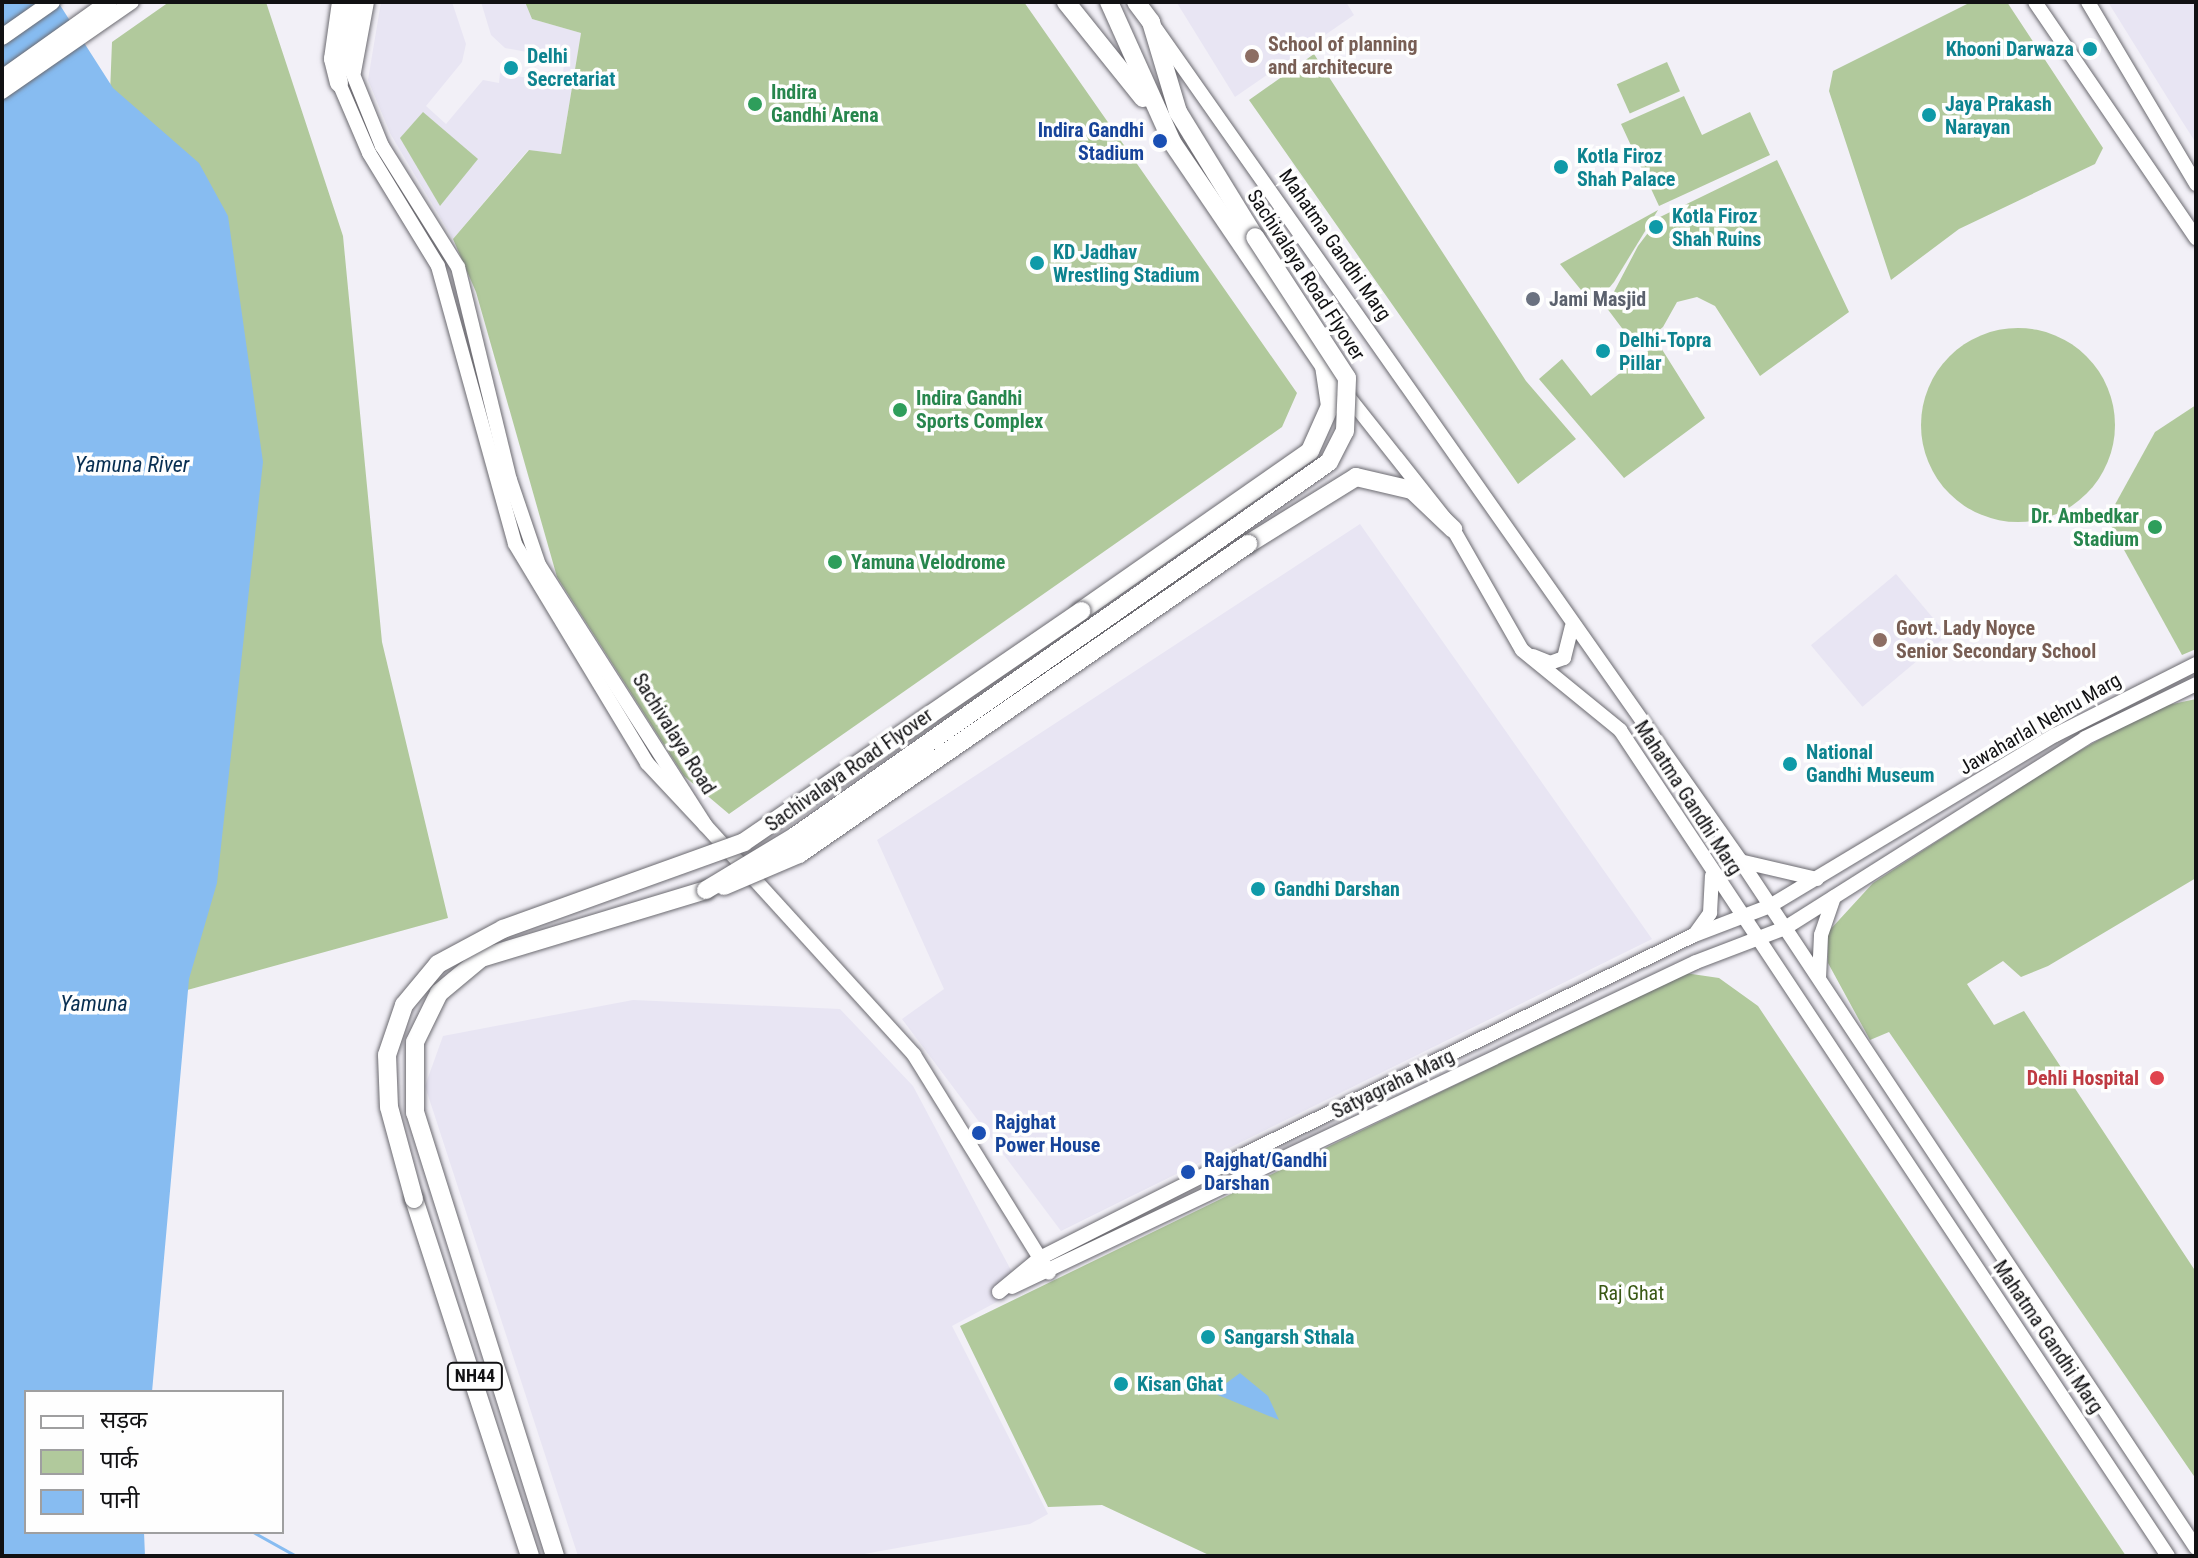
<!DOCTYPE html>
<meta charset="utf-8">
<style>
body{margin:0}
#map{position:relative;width:2198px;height:1558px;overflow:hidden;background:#f2f0f7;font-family:"Roboto Condensed","Noto Sans Devanagari",sans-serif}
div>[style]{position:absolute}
.built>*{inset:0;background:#e8e5f3;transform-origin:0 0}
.green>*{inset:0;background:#b1c99c;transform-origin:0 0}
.round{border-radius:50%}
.water>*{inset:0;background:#87bcf1}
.stream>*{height:3px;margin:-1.5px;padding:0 1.5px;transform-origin:1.5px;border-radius:1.5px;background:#87bcf1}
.roads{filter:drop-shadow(0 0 2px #6b6a70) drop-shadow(0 0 2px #6b6a70)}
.secondary>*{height:14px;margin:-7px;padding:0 7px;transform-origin:7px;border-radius:7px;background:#fff}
.primary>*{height:16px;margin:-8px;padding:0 8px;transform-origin:8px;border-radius:8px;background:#fff}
.trunk>*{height:18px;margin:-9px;padding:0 9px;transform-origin:9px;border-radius:9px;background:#fff}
.bridges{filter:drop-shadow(0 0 2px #6b6a70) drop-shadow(0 0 2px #6b6a70)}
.trunk-bridge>*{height:18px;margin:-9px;padding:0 9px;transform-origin:9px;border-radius:9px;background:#fff}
.dots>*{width:22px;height:22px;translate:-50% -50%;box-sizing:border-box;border:4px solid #fefefe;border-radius:50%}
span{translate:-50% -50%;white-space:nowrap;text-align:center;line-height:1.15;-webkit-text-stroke:7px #fefefe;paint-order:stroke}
.shield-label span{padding:2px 6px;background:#fefefe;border:2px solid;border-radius:6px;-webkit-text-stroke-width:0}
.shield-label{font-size:18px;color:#111113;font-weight:700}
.education-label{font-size:20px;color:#785e54;font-weight:700}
.left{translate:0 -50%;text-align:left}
.culture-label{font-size:20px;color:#0d838f;font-weight:700}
.right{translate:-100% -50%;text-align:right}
.leisure-label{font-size:20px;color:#27864d;font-weight:700}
.transit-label{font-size:20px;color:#164399;font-weight:700}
.street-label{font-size:20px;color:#111113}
.worship-label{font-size:20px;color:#5b616d;font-weight:700}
.health-label{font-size:20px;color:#be3a42;font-weight:700}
.park-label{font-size:20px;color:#395814}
.water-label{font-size:22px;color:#072e51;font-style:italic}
.frame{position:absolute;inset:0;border:4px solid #111113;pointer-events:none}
.legend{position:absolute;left:24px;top:1390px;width:260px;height:144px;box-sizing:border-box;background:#fefefe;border:2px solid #9f9fa0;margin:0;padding:10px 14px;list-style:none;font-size:24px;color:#111113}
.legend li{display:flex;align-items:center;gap:16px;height:40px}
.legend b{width:40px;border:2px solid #9f9fa0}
</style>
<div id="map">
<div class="built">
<i style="clip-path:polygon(381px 2px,452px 2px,466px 44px,462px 62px,426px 106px,446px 124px,483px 80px,499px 83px,500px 73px,561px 84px,565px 59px,505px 48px,491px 35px,481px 2px,525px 2px,532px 19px,581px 33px,561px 154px,528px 150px,453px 239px,391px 135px,368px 80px)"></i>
<i style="clip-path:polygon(1346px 2px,1354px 15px,1235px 97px,1177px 3px)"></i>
<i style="clip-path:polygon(2108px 2px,2196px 2px,2196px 143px,2180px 118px)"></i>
<i style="clip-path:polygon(1360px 524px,1652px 939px,1061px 1231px,902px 1019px,944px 989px,877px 840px)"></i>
<i style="left:1896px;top:574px;width:80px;height:111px;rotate:50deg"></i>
<i style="clip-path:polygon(633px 1000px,840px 1009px,913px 1086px,1021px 1289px,952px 1326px,1048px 1514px,1030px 1524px,853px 1556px,578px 1556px,425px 1086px,443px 1036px)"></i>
</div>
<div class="green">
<i style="clip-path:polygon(169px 2px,266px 2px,343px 236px,382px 642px,448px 918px,115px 1010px,97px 426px,112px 42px)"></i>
<i style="clip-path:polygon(525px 2px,1024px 2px,1297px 393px,1282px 427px,729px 814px,684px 776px,557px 577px,476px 292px,453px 239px,529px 150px,561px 154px,581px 33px,532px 19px)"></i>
<i style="clip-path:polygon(1971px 2px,2007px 2px,2103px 148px,2095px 164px,1959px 229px,1891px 280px,1829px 91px,1833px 71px)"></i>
<i style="clip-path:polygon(1314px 54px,1526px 381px,1576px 439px,1518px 484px,1249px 100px)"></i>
<i style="left:1667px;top:62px;width:32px;height:55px;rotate:66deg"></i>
<i style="clip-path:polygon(1684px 96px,1702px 135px,1750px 112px,1770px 155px,1659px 206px,1621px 124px)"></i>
<i style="clip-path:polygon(423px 112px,478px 159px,440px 206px,400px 138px)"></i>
<i style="clip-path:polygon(1777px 160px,1849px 312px,1760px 376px,1715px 306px,1697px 297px,1677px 302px,1663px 327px,1637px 348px,1606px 307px,1638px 246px,1660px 217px)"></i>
<i style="clip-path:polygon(1658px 210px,1614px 282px,1594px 306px,1560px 264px)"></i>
<i class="round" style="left:1921px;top:328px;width:194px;height:194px"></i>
<i style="clip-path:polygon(1658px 343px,1705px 418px,1624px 478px,1539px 379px,1562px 359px,1591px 396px)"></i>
<i style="clip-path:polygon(2196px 405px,2196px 649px,2182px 655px,2107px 519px,2155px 432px)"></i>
<i style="clip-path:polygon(2196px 699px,2196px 878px,2048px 966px,2021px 977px,2003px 961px,1967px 984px,1994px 1025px,2024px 1011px,2196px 1272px,2196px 1479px,1889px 1032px,1870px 1040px,1828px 963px,1828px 932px,1873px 883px,2055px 765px,2154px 708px)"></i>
<i style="clip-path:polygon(1685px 973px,1719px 978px,1758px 1006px,2126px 1556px,1211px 1556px,1102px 1505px,1048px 1507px,960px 1326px)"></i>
</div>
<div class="water">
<i style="clip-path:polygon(2px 2px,58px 2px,113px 88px,199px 163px,228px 216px,263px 462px,217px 883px,189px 979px,152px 1392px,26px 1392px,26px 1532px,144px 1532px,145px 1556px,2px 1556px)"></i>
<i style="clip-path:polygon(1240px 1373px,1268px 1396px,1279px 1420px,1213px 1393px)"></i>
</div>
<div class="stream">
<i style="left:253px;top:1532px;width:49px;rotate:29.2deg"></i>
</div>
<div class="roads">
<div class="secondary">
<i style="left:355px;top:2px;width:60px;rotate:96.7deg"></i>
<i style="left:348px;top:62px;width:91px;rotate:68deg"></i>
<i style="left:382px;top:146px;width:143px;rotate:57.9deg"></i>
<i style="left:458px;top:267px;width:219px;rotate:76.3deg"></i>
<i style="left:510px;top:480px;width:90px;rotate:71.2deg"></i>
<i style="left:539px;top:565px;width:308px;rotate:57.4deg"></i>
<i style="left:705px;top:825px;width:311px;rotate:47.7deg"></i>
<i style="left:914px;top:1055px;width:256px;rotate:58.2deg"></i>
<i style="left:2035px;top:2px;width:286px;rotate:55.7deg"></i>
<i style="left:2088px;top:2px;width:212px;rotate:59.3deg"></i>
<i style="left:1156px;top:29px;width:1016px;rotate:54.9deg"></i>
<i style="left:1740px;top:860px;width:825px;rotate:56.46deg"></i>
<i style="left:354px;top:72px;width:71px;rotate:-79.5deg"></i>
<i style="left:339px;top:83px;width:76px;rotate:66.8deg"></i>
<i style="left:369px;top:153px;width:132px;rotate:58.6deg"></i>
<i style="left:438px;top:266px;width:288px;rotate:74.5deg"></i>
<i style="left:515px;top:544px;width:256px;rotate:58.9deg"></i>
<i style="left:647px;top:763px;width:85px;rotate:46.9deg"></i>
<i style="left:2px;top:92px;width:158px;rotate:-34.7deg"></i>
<i style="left:1324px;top:366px;width:208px;rotate:51.6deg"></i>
<i style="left:1453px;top:529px;width:139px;rotate:60.3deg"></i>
<i style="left:1522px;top:650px;width:127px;rotate:39.2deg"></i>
<i style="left:1620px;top:730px;width:991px;rotate:56.44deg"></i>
<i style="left:1533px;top:656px;width:18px;rotate:22deg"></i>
<i style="left:1550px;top:663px;width:15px;rotate:-20deg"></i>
<i style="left:1564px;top:658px;width:32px;rotate:-76deg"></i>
<i style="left:1744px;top:862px;width:75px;rotate:13.1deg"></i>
<i style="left:1695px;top:934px;width:26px;rotate:-54deg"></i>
<i style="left:1710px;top:913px;width:37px;rotate:-87deg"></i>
<i style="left:1819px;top:978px;width:43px;rotate:-87.3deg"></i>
<i style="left:1821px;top:935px;width:40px;rotate:-71.1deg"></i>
<i style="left:1012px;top:1287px;width:757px;rotate:-25.41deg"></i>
<i style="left:1696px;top:962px;width:95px;rotate:-20.9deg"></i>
<i style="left:1785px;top:928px;width:355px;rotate:-32.3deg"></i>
<i style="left:2085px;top:738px;width:123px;rotate:-25.9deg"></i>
<i style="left:999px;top:1292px;width:53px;rotate:-39.7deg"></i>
<i style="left:1040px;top:1258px;width:208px;rotate:-26.9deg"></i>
<i style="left:1225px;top:1164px;width:520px;rotate:-26.02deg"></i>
<i style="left:1692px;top:936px;width:84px;rotate:-21deg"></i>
<i style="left:1770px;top:906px;width:332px;rotate:-31deg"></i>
<i style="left:2055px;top:735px;width:158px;rotate:-26.7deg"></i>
</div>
<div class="primary">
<i style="left:2px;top:37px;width:61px;rotate:-35deg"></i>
<i style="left:2px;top:78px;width:131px;rotate:-35.4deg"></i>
</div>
<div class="trunk">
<i style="left:1066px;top:2px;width:123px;rotate:51.3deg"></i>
<i style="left:1136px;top:2px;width:25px;rotate:53deg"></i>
<i style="left:1151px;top:22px;width:94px;rotate:73.3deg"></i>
<i style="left:1178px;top:112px;width:147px;rotate:58.4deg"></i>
<i style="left:339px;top:83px;width:25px;rotate:-104deg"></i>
<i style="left:333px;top:59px;width:58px;rotate:-82deg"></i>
<i style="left:1248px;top:544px;width:127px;rotate:-31.8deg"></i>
<i style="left:1356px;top:477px;width:57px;rotate:13.1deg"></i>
<i style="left:1412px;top:490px;width:57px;rotate:43.6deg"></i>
<i style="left:1081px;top:611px;width:279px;rotate:-34.9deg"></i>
<i style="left:1310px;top:451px;width:49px;rotate:-66deg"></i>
<i style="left:1330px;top:406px;width:40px;rotate:-98.5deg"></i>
<i style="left:1324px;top:366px;width:271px;rotate:-124.2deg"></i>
<i style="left:1172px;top:142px;width:154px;rotate:-114.2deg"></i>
<i style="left:414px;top:1199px;width:375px;rotate:72deg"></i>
<i style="left:555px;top:1556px;width:465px;rotate:-107.5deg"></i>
<i style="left:415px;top:1113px;width:71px;rotate:-90deg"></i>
<i style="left:415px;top:1042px;width:55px;rotate:-63.9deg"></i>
<i style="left:439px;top:993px;width:55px;rotate:-39.8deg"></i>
<i style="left:481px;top:958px;width:235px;rotate:-16.8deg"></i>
</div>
</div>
<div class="bridges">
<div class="trunk-bridge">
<i style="left:724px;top:886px;width:82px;rotate:-23.1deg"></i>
<i style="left:799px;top:854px;width:546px;rotate:-34.62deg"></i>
<i style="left:706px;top:890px;width:103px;rotate:-31.1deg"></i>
<i style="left:794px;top:837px;width:653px;rotate:-35.03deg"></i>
<i style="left:1329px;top:462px;width:35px;rotate:-63deg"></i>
<i style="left:1345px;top:431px;width:53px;rotate:-87.8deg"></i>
<i style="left:1347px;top:378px;width:168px;rotate:-123.1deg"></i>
<i style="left:414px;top:1199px;width:95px;rotate:-105.2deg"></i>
<i style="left:389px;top:1107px;width:52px;rotate:-92.2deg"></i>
<i style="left:387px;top:1055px;width:53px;rotate:-71.2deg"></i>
<i style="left:404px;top:1005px;width:53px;rotate:-50.3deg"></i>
<i style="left:438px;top:964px;width:74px;rotate:-28.3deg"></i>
<i style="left:503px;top:929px;width:256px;rotate:-19.8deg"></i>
<i style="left:744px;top:842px;width:409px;rotate:-34.4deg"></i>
</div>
</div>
<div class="dots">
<i style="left:2090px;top:49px;background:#0f9aa8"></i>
<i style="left:1252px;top:56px;background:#8d6e63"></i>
<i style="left:511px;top:68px;background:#0f9aa8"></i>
<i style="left:755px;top:104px;background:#2e9e5b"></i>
<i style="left:1929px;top:115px;background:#0f9aa8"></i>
<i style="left:1160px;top:141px;background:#1a4fb4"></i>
<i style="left:1561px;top:167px;background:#0f9aa8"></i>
<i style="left:1656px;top:227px;background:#0f9aa8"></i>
<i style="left:1037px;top:263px;background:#0f9aa8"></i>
<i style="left:1533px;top:299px;background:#6b7280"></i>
<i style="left:1603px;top:351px;background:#0f9aa8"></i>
<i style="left:900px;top:410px;background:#2e9e5b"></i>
<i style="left:2155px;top:527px;background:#2e9e5b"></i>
<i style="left:835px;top:562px;background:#2e9e5b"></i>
<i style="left:1880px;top:640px;background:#8d6e63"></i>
<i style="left:1790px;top:764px;background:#0f9aa8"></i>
<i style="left:1258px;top:889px;background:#0f9aa8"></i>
<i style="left:2157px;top:1078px;background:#e0444e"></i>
<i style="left:979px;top:1133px;background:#1a4fb4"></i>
<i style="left:1188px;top:1172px;background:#1a4fb4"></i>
<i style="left:1208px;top:1337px;background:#0f9aa8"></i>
<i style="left:1121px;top:1384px;background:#0f9aa8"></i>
</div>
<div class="shield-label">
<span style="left:475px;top:1376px">NH44</span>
</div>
<div class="education-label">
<span class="left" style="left:1268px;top:56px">School of planning<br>and architecure</span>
<span class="left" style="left:1896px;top:640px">Govt. Lady Noyce<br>Senior Secondary School</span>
</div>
<div class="culture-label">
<span class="right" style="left:2074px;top:49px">Khooni Darwaza</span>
<span class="left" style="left:527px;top:68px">Delhi<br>Secretariat</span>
<span class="left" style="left:1945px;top:116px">Jaya Prakash<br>Narayan</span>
<span class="left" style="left:1577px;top:168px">Kotla Firoz<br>Shah Palace</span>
<span class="left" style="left:1672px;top:228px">Kotla Firoz<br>Shah Ruins</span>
<span class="left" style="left:1053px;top:264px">KD Jadhav<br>Wrestling Stadium</span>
<span class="left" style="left:1619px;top:352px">Delhi-Topra<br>Pillar</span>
<span class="left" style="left:1806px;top:764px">National<br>Gandhi Museum</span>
<span class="left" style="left:1274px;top:889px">Gandhi Darshan</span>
<span class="left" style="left:1224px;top:1337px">Sangarsh Sthala</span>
<span class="left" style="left:1137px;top:1384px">Kisan Ghat</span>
</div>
<div class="leisure-label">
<span class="left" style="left:771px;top:104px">Indira<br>Gandhi Arena</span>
<span class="left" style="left:916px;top:410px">Indira Gandhi<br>Sports Complex</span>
<span class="right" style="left:2139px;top:528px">Dr. Ambedkar<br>Stadium</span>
<span class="left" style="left:851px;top:562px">Yamuna Velodrome</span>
</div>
<div class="transit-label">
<span class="right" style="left:1144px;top:142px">Indira Gandhi<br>Stadium</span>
<span class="left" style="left:995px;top:1134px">Rajghat<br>Power House</span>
<span class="left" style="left:1204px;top:1172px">Rajghat/Gandhi<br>Darshan</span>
</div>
<div class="street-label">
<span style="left:1335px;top:245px;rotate:55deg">Mahatma Gandhi Marg</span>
<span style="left:1306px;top:275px;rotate:57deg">Sachivalaya Road Flyover</span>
<span style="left:2040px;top:724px;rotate:-30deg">Jawaharlal Nehru Marg</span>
<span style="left:674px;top:734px;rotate:58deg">Sachivalaya Road</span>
<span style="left:849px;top:770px;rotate:-35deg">Sachivalaya Road Flyover</span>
<span style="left:1688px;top:798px;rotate:57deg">Mahatma Gandhi Marg</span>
<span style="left:1393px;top:1084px;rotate:-26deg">Satyagraha Marg</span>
<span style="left:2048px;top:1337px;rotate:56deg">Mahatma Gandhi Marg</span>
</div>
<div class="worship-label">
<span class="left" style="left:1549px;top:299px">Jami Masjid</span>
</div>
<div class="health-label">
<span class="right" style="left:2139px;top:1078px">Dehli Hospital</span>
</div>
<div class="park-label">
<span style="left:1631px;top:1293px">Raj Ghat</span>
</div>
<div class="water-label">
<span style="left:132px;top:465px">Yamuna River</span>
<span style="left:94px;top:1004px">Yamuna</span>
</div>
<div class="frame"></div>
<ul class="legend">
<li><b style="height:10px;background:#fff"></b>सड़क</li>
<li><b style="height:22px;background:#b1c99c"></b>पार्क</li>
<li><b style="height:22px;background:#87bcf1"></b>पानी</li>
</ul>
</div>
